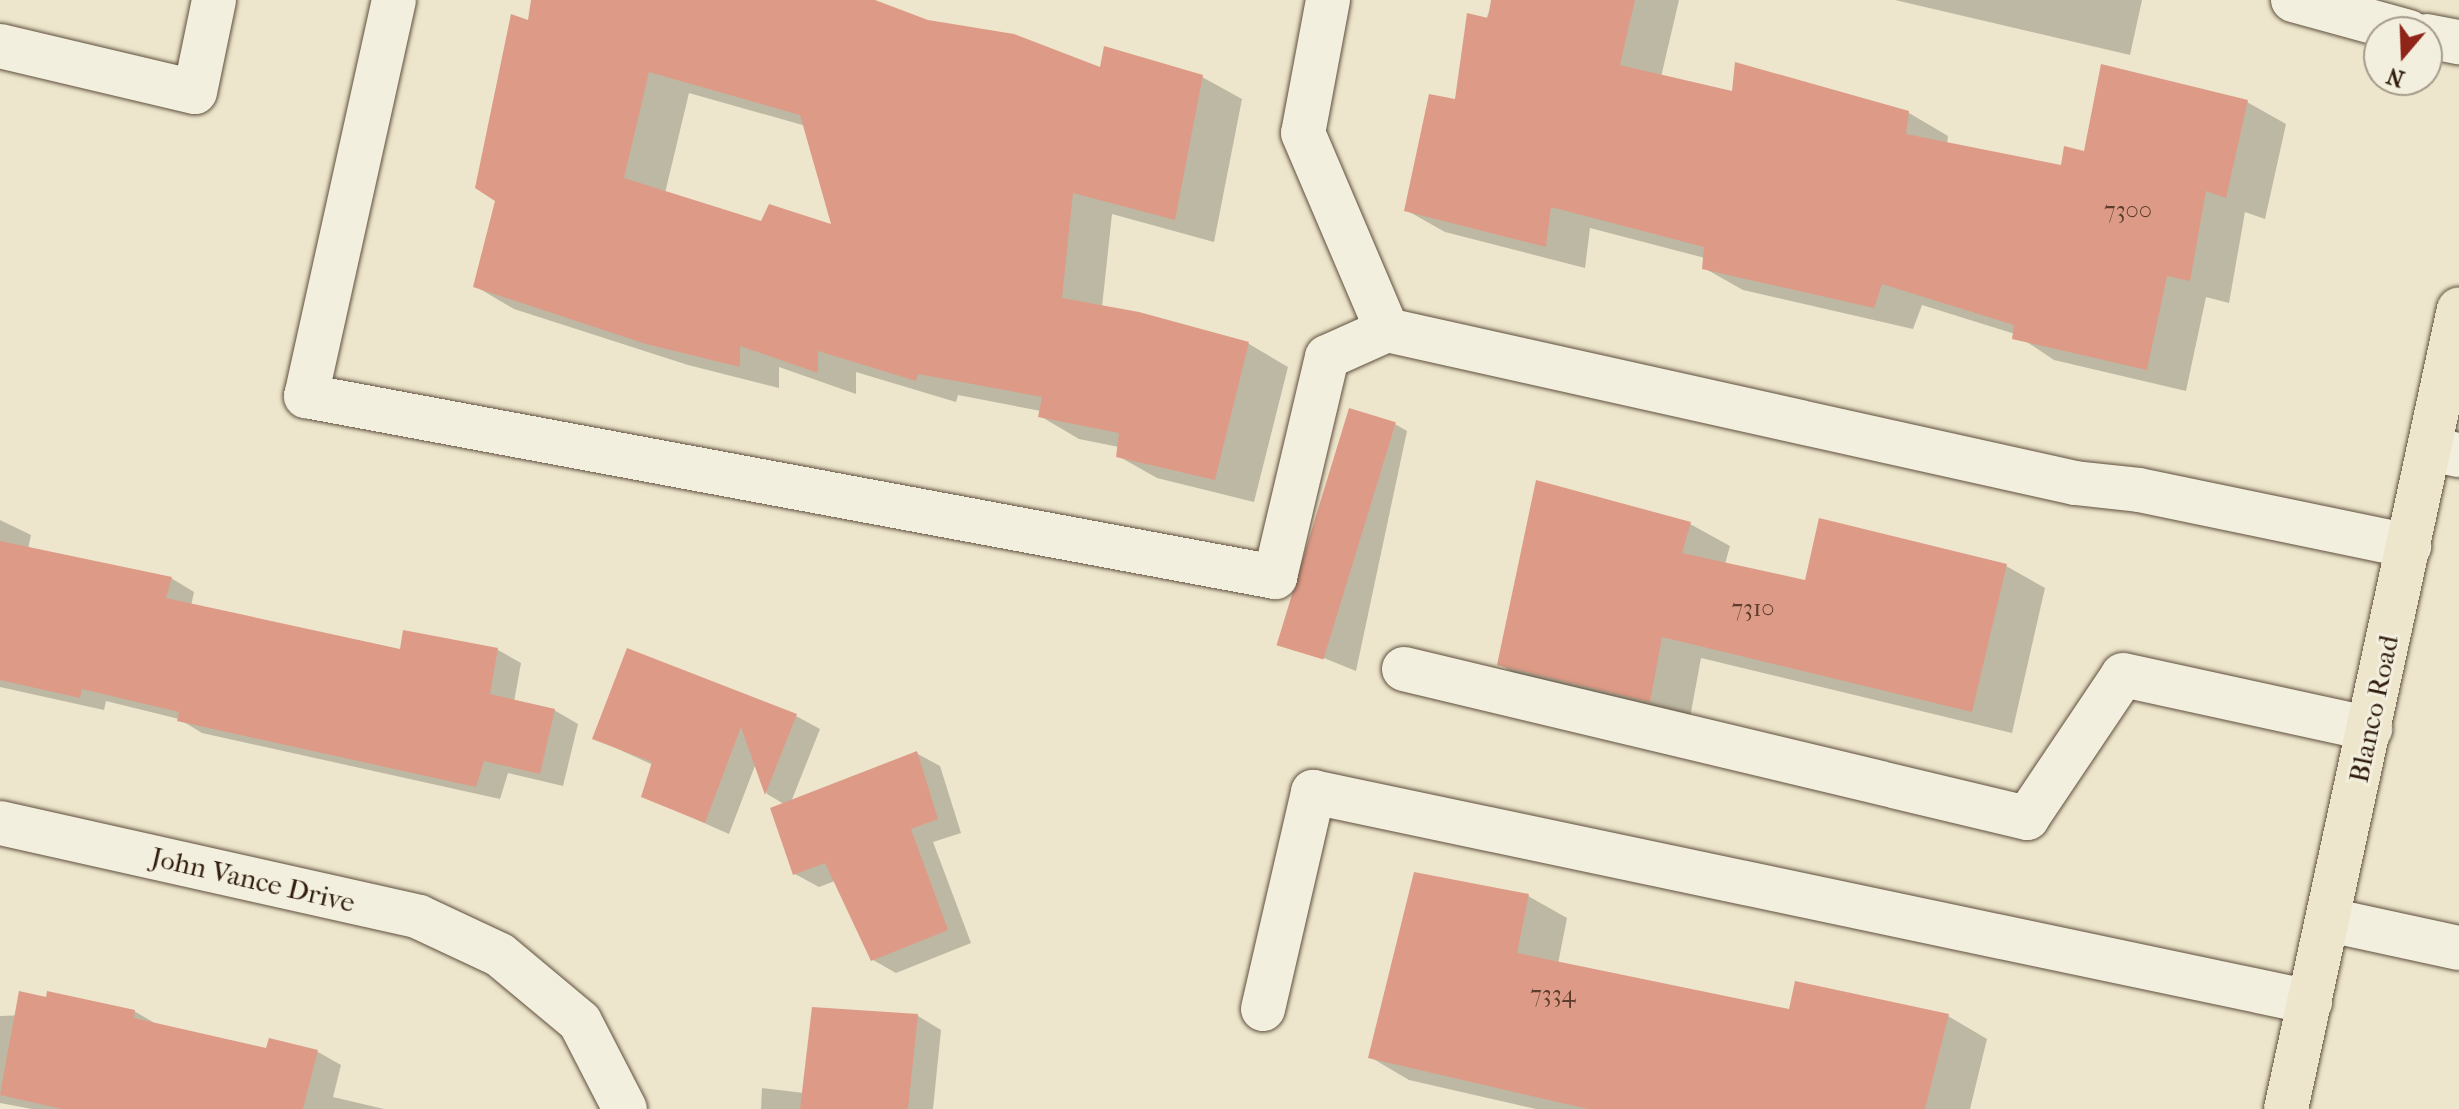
<!DOCTYPE html>
<style>
body{margin:0}
#map{position:relative;width:2459px;height:1109px;overflow:hidden;background:#ede6cc;font-family:"IM FELL French Canon",serif}
div>[style]{position:absolute}
.shadow>*{inset:0;background:#0003}
.building>*{inset:0;background:#dd9b87;transform-origin:0 0}
.roads{filter:drop-shadow(0 0 2px #604f3e) drop-shadow(0 0 2px #604f3e)}
.minor>*{height:44px;margin:-22px;padding:0 22px;transform-origin:22px;border-radius:22px;background:#f3efde}
.major>*{height:44px;margin:-22px;padding:0 22px;transform-origin:22px;border-radius:22px;background:#ede6cc}
span{translate:-50% -50%;white-space:nowrap;text-align:center;line-height:1.15;-webkit-text-stroke:6px #f3efde;paint-order:stroke}
.number-label{font-size:24px;color:#5c3c2c}
.number-label span{-webkit-text-stroke-width:0}
.street-label{font-size:28px;color:#311d0e}
.north{position:absolute;left:2363px;top:16px;width:80px;height:80px;box-sizing:border-box;background:#f3efde;border:2px solid #a59b8b;border-radius:50%;rotate:199deg;font-size:22px;font-weight:700;line-height:32px;text-align:center;color:#311d0e}
.north::after{content:'';display:block;margin:auto;width:28px;height:36px;background:#8f2418;clip-path:polygon(50% 0,100% 100%,50% 72%,0 100%)}
</style>
<div id="map">
<div class="shadow">
<i style="clip-path:polygon(evenodd,533px 0,869px 0,927px 22px,1101px 69px,1202px 77px,1242px 99px,1214px 242px,1112px 214px,1102px 307px,1249px 344px,1288px 367px,1254px 502px,1157px 478px,1118px 456px,1119px 447px,1079px 439px,1040px 416px,1041px 411px,958px 395px,956px 402px,856px 372px,856px 394px,779px 367px,779px 388px,688px 365px,514px 309px,475px 286px,498px 200px,533px 0,689px 93px,806px 126px,834px 227px,762px 223px,665px 193px,689px 93px)"></i>
<i style="clip-path:polygon(1493px 0,1679px 0,1661px 77px,1734px 94px,1909px 113px,1948px 136px,1947px 144px,2063px 167px,2086px 153px,2247px 102px,2286px 124px,2265px 219px,2245px 212px,2229px 303px,2206px 297px,2186px 391px,2054px 360px,2015px 334px,1922px 305px,1913px 329px,1743px 290px,1704px 268px,1705px 258px,1590px 228px,1585px 268px,1445px 232px,1406px 210px,1457px 102px)"></i>
<i style="clip-path:polygon(1895px 0,2142px 0,2130px 55px)"></i>
<i style="clip-path:polygon(1395px 424px,1407px 431px,1356px 671px,1304px 650px)"></i>
<i style="clip-path:polygon(0 520px,31px 535px,28px 549px,171px 578px,194px 592px,191px 606px,401px 652px,498px 650px,521px 663px,514px 702px,554px 710px,578px 724px,563px 786px,508px 773px,500px 799px,202px 733px,179px 719px,106px 701px,104px 710px,0 687px)"></i>
<i style="clip-path:polygon(1690px 524px,1730px 546px,1725px 564px,1807px 582px,2006px 566px,2045px 588px,2012px 733px,1701px 658px,1689px 723px,1538px 687px,1499px 664px)"></i>
<i style="clip-path:polygon(796px 716px,820px 729px,791px 802px,916px 753px,940px 766px,961px 833px,933px 842px,971px 943px,896px 973px,873px 960px,835px 881px,819px 887px,795px 874px,784px 804px,767px 794px,756px 763px,729px 834px,643px 796px,653px 765px,594px 738px)"></i>
<i style="clip-path:polygon(1528px 896px,1567px 918px,1558px 964px,1790px 1011px,1948px 1016px,1987px 1039px,1970px 1109px,1536px 1109px,1409px 1080px,1370px 1057px)"></i>
<i style="clip-path:polygon(134px 1011px,158px 1025px,268px 1051px,270px 1040px,318px 1052px,341px 1065px,333px 1097px,384px 1109px,32px 1109px,0 1103px,0 1016px)"></i>
<i style="clip-path:polygon(918px 1016px,941px 1030px,933px 1109px,761px 1109px,762px 1088px,804px 1093px)"></i>
</div>
<div class="building">
<i style="clip-path:polygon(evenodd,531px 0,875px 0,928px 20px,1014px 34px,1100px 67px,1104px 46px,1203px 75px,1175px 220px,1073px 193px,1062px 298px,1139px 312px,1249px 342px,1215px 480px,1116px 457px,1119px 433px,1038px 417px,1042px 397px,918px 374px,916px 381px,818px 351px,818px 373px,740px 346px,740px 367px,646px 344px,473px 287px,495px 201px,475px 188px,511px 14px,528px 20px,531px 0,649px 72px,800px 115px,831px 224px,769px 204px,761px 221px,624px 178px,649px 72px)"></i>
<i style="clip-path:polygon(1491px 0,1635px 0,1620px 65px,1732px 91px,1735px 62px,1909px 111px,1906px 134px,2061px 165px,2064px 146px,2084px 151px,2101px 64px,2248px 100px,2226px 198px,2206px 191px,2190px 281px,2167px 276px,2147px 370px,2012px 339px,2014px 325px,1882px 284px,1874px 308px,1702px 269px,1704px 247px,1551px 207px,1546px 247px,1404px 211px,1429px 94px,1455px 99px,1467px 13px,1488px 18px)"></i>
<i style="left:1349px;top:408px;width:49px;height:248px;rotate:17deg"></i>
<i style="clip-path:polygon(1536px 480px,1691px 522px,1682px 553px,1805px 580px,1819px 518px,2007px 564px,1972px 712px,1662px 637px,1650px 702px,1497px 665px)"></i>
<i style="clip-path:polygon(0 541px,172px 577px,166px 598px,400px 649px,403px 630px,498px 648px,490px 694px,555px 709px,540px 774px,484px 761px,476px 787px,177px 721px,179px 712px,82px 689px,80px 698px,0 680px)"></i>
<i style="clip-path:polygon(627px 648px,797px 714px,765px 795px,741px 727px,705px 823px,641px 797px,652px 762px,592px 739px)"></i>
<i style="clip-path:polygon(917px 751px,938px 819px,911px 829px,948px 930px,871px 961px,825px 863px,793px 875px,770px 808px)"></i>
<i style="clip-path:polygon(1414px 872px,1529px 894px,1517px 953px,1789px 1009px,1795px 981px,1949px 1014px,1925px 1109px,1588px 1109px,1368px 1058px)"></i>
<i style="clip-path:polygon(19px 991px,46px 997px,47px 991px,135px 1010px,134px 1018px,266px 1048px,269px 1038px,318px 1050px,303px 1109px,62px 1109px,0 1095px)"></i>
<i style="clip-path:polygon(812px 1007px,918px 1014px,908px 1109px,800px 1109px)"></i>
</div>
<div class="roads">
<div class="minor">
<i style="left:394px;top:0;width:406px;rotate:102.5deg"></i>
<i style="left:306px;top:396px;width:986px;rotate:10.58deg"></i>
<i style="left:1275px;top:577px;width:226px;rotate:-76.7deg"></i>
<i style="left:1327px;top:357px;width:66px;rotate:-24.2deg"></i>
<i style="left:1387px;top:330px;width:705px;rotate:12.54deg"></i>
<i style="left:2075px;top:483px;width:64px;rotate:6.2deg"></i>
<i style="left:2139px;top:490px;width:276px;rotate:11.7deg"></i>
<i style="left:1328px;top:0;width:135px;rotate:100.6deg"></i>
<i style="left:1303px;top:133px;width:214px;rotate:66.9deg"></i>
<i style="left:2293px;top:0;width:120px;rotate:15.4deg"></i>
<i style="left:2427px;top:36px;width:33px;rotate:11deg"></i>
<i style="left:0;top:46px;width:200px;rotate:13.3deg"></i>
<i style="left:195px;top:92px;width:94px;rotate:-78.3deg"></i>
<i style="left:2430px;top:449px;width:30px;rotate:12deg"></i>
<i style="left:1404px;top:669px;width:641px;rotate:13.45deg"></i>
<i style="left:2027px;top:818px;width:172px;rotate:-56.1deg"></i>
<i style="left:2123px;top:675px;width:253px;rotate:12.3deg"></i>
<i style="left:0;top:823px;width:429px;rotate:12.6deg"></i>
<i style="left:419px;top:917px;width:89px;rotate:25.1deg"></i>
<i style="left:500px;top:955px;width:104px;rotate:39.9deg"></i>
<i style="left:580px;top:1022px;width:98px;rotate:62.7deg"></i>
<i style="left:2329px;top:920px;width:133px;rotate:12.2deg"></i>
<i style="left:1263px;top:1009px;width:223px;rotate:-77deg"></i>
<i style="left:1313px;top:792px;width:1019px;rotate:11.89deg"></i>
</div>
<div class="major">
<i style="left:2286px;top:1109px;width:818px;rotate:-77.8deg"></i>
</div>
</div>
<div class="number-label">
<span style="left:2128px;top:211px">7300</span>
<span style="left:1753px;top:609px">7310</span>
<span style="left:1553px;top:995px">7334</span>
</div>
<div class="street-label">
<span style="left:2374px;top:709px;rotate:-78deg">Blanco Road</span>
<span style="left:253px;top:880px;rotate:13deg">John Vance Drive</span>
</div>
<div class="north">N</div>
</div>
